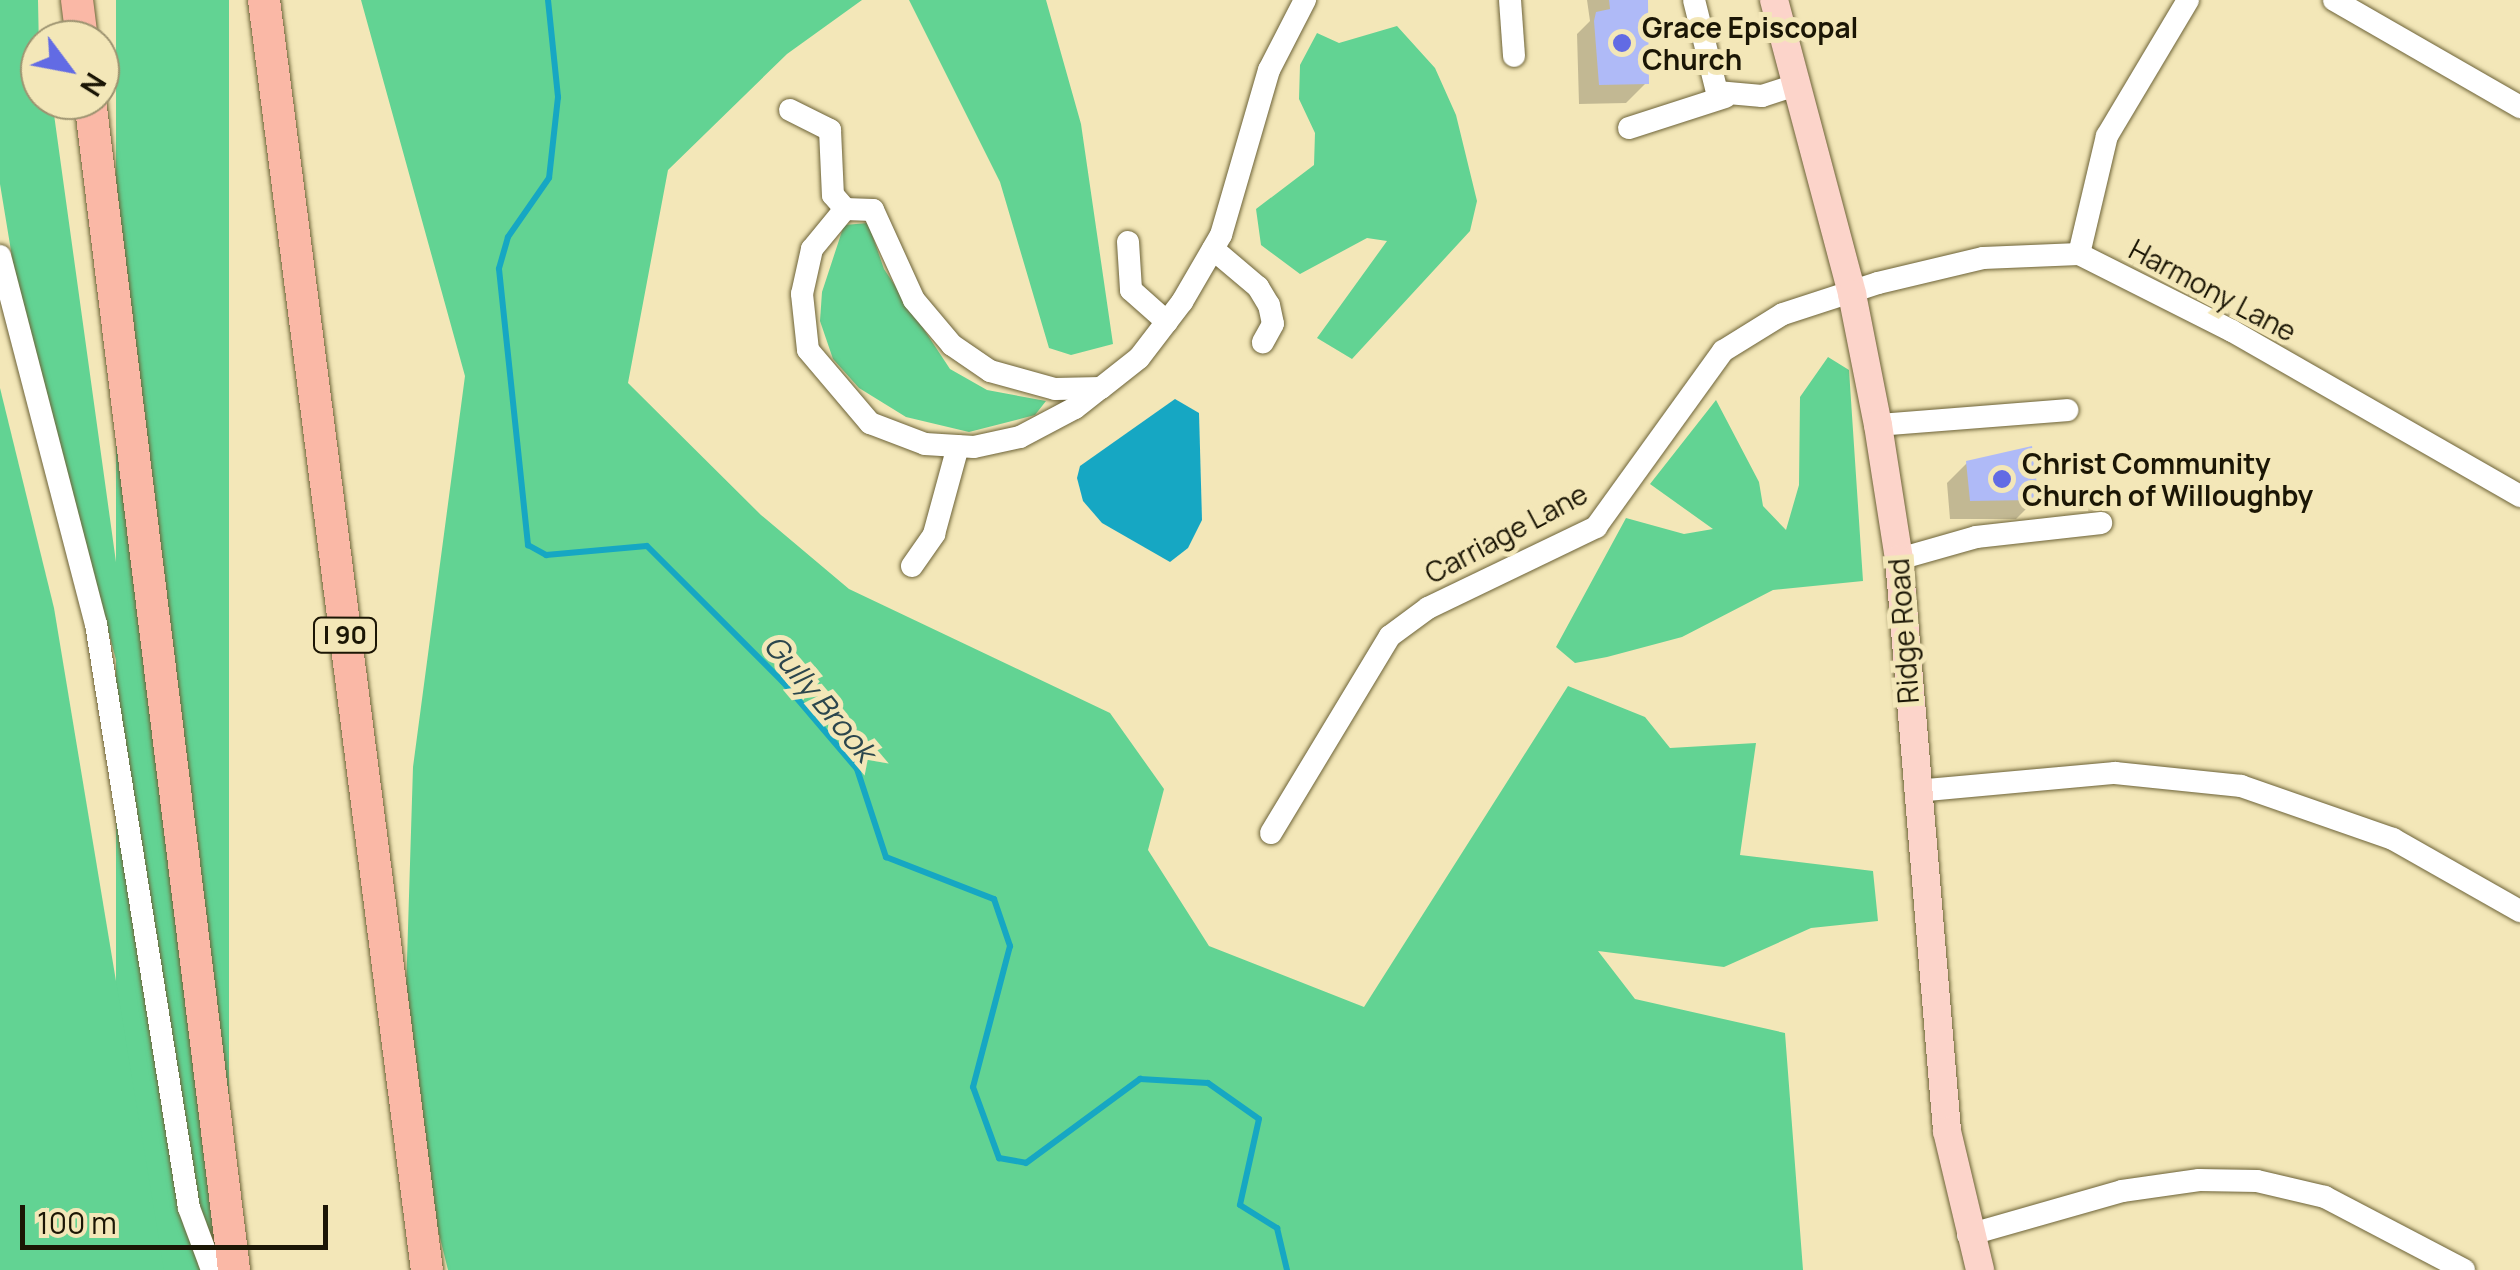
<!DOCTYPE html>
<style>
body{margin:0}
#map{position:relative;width:2520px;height:1270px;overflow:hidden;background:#f3e7b8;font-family:Manrope,sans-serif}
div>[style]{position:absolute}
.green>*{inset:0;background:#62d393;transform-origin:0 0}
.water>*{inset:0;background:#16a7c3}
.shadow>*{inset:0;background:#0003}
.stream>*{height:6px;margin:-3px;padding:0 3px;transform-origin:3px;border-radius:3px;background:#16a7c3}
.building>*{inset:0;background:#afbaf7}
.roads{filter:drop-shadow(0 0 2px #6d6338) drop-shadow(0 0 2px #6d6338)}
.minor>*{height:22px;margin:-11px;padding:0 11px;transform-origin:11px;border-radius:11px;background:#fff}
.major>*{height:28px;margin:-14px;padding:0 14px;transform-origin:14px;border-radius:14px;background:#fcd4ca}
.highway>*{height:32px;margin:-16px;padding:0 16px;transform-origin:16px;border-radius:16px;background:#fab8a6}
.dots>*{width:28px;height:28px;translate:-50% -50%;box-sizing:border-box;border:5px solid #f3e7b8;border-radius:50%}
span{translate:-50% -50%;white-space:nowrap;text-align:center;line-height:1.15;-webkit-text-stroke:10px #f3e7b8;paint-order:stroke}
.shield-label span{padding:2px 8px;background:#f3e7b8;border:2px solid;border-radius:8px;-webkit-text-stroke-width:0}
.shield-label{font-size:25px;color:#1b1605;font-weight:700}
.poi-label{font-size:28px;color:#1b1605;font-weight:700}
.left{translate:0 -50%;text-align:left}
.street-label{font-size:28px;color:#1b1605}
.water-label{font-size:30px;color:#2b464d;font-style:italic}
.north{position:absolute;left:20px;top:20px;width:100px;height:100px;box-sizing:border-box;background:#f3e7b8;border:2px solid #9d9370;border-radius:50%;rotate:122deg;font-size:28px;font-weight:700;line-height:40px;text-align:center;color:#1b1605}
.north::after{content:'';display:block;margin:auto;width:35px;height:45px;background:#626be4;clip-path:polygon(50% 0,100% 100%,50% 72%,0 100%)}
.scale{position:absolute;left:20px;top:1205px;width:308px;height:45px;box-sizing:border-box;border:5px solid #1b1605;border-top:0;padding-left:12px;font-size:30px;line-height:35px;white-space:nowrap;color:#1b1605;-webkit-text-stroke:8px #f3e7b8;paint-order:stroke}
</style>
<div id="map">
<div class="green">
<i style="clip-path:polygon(0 0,38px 0,40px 100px,52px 100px,129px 656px,116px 660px,15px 275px,0 184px)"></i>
<i style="left:116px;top:0;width:113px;height:1279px"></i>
<i style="clip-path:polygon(361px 0,862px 0,787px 54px,668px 170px,628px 383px,761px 515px,849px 589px,1110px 713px,1164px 789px,1148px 850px,1209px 946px,1364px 1007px,1568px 686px,1645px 717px,1670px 748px,1756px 743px,1740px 855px,1873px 871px,1878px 921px,1811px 928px,1724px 967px,1598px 951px,1635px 999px,1785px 1033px,1803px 1270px,448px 1270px,403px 1089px,413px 767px,465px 376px)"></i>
<i style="clip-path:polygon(909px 0,1046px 0,1081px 124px,1113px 344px,1071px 355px,1049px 348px,1000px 182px)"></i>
<i style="clip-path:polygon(1397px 26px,1435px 68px,1456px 115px,1477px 201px,1470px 231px,1352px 359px,1317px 338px,1387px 241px,1367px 238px,1300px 274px,1261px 245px,1256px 209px,1314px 165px,1315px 133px,1299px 99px,1300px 65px,1317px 33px,1339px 43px)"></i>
<i style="clip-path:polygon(868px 223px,884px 269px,950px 369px,987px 390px,1046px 401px,1035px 415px,969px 432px,906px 417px,859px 388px,833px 359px,820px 321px,822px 292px,844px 225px)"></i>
<i style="clip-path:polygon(1828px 357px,1849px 370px,1863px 581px,1773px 590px,1682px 637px,1607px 657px,1575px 663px,1556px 647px,1626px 518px,1684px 534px,1713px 529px,1650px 484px,1716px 400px,1759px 482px,1763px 506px,1786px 530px,1799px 485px,1800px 397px)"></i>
<i style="clip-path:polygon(0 388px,54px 608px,164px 1270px,0 1270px)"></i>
</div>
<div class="water">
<i style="clip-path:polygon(1175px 399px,1199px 413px,1202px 520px,1188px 548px,1170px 562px,1102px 523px,1083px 501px,1077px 478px,1080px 466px)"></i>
</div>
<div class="shadow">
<i style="clip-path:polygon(1587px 0,1645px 0,1646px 83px,1626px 103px,1579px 104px,1577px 34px,1590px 21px)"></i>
<i style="clip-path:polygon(1967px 463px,2036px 499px,2016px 519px,1950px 519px,1947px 483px)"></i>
</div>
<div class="stream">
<i style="left:548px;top:0;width:98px;rotate:84.1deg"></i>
<i style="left:558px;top:97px;width:81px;rotate:96.3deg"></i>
<i style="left:549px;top:178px;width:72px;rotate:124.8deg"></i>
<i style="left:508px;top:237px;width:33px;rotate:106deg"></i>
<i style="left:499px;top:269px;width:278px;rotate:84deg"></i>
<i style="left:528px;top:545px;width:21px;rotate:29deg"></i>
<i style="left:546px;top:555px;width:101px;rotate:-5.1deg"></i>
<i style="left:647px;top:546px;width:192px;rotate:45deg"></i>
<i style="left:783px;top:682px;width:114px;rotate:49.6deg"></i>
<i style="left:857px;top:769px;width:93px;rotate:71.8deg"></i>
<i style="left:886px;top:857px;width:116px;rotate:21.3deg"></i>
<i style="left:994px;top:899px;width:50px;rotate:71.2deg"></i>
<i style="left:1010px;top:946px;width:146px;rotate:104.7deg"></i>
<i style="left:973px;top:1087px;width:76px;rotate:69.9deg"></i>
<i style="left:999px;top:1158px;width:27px;rotate:10deg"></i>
<i style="left:1026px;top:1163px;width:142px;rotate:-36.4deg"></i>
<i style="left:1140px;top:1079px;width:68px;rotate:3.4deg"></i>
<i style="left:1208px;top:1083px;width:62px;rotate:35.2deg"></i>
<i style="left:1259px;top:1119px;width:88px;rotate:102.5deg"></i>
<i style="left:1240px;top:1205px;width:44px;rotate:31.9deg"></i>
<i style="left:1277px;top:1228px;width:43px;rotate:76.6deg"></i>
</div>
<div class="building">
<i style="clip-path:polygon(1609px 0,1648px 0,1649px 84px,1599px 85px,1594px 21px,1596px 12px,1610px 9px)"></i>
<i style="clip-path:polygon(2032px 446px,2039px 500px,1970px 501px,1966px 461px)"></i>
</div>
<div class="roads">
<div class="minor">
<i style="left:1510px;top:0;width:56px;rotate:85.9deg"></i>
<i style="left:1694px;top:0;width:95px;rotate:76deg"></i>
<i style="left:1717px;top:92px;width:45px;rotate:5.1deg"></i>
<i style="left:1762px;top:96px;width:36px;rotate:-18deg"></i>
<i style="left:2334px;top:0;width:215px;rotate:29.9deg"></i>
<i style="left:790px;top:110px;width:45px;rotate:26.6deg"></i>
<i style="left:830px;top:130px;width:65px;rotate:87.4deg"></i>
<i style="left:833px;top:195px;width:18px;rotate:49deg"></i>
<i style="left:1629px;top:128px;width:101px;rotate:-17.9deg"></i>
<i style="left:1128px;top:242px;width:48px;rotate:86.4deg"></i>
<i style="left:1131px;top:290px;width:48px;rotate:41.6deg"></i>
<i style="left:1213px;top:249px;width:59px;rotate:40.2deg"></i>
<i style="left:1258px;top:287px;width:21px;rotate:59deg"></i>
<i style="left:1269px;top:305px;width:19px;rotate:78deg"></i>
<i style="left:1273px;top:324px;width:21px;rotate:119deg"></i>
<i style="left:2079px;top:254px;width:121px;rotate:-76.7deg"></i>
<i style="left:2107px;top:136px;width:158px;rotate:-59.2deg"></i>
<i style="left:0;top:256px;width:380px;rotate:75.4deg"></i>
<i style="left:96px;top:624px;width:591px;rotate:80.95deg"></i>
<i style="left:189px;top:1208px;width:66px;rotate:69.6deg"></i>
<i style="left:1101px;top:388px;width:46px;rotate:178.8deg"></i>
<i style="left:1055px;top:389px;width:67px;rotate:-164.5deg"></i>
<i style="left:990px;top:371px;width:46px;rotate:-145.6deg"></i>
<i style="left:952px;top:345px;width:59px;rotate:-130.2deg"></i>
<i style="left:914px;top:300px;width:99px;rotate:-114.5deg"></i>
<i style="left:873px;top:210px;width:28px;rotate:-178deg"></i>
<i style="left:845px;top:209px;width:52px;rotate:129.5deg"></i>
<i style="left:812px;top:249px;width:46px;rotate:102.5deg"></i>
<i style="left:802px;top:294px;width:56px;rotate:83.9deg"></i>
<i style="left:808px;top:350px;width:96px;rotate:49.7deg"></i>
<i style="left:870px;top:423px;width:59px;rotate:20.9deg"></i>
<i style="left:925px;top:444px;width:49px;rotate:3.5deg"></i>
<i style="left:974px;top:447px;width:47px;rotate:-12.3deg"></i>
<i style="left:1020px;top:437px;width:62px;rotate:-27.8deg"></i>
<i style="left:1075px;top:408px;width:33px;rotate:-38deg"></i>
<i style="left:1101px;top:388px;width:48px;rotate:-38.3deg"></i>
<i style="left:1139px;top:358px;width:71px;rotate:-52.5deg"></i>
<i style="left:1182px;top:302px;width:78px;rotate:-59.8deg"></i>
<i style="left:1221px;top:235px;width:172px;rotate:-73.8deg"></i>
<i style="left:1269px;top:70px;width:79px;rotate:-62.8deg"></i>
<i style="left:1878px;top:425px;width:190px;rotate:-4.5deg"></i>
<i style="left:1899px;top:559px;width:80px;rotate:-15.9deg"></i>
<i style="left:1976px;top:537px;width:126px;rotate:-6.4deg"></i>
<i style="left:912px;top:566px;width:39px;rotate:-55deg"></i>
<i style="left:934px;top:534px;width:91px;rotate:-74.7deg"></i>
<i style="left:1916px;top:791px;width:200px;rotate:-5.2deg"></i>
<i style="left:2115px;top:773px;width:127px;rotate:5.9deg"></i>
<i style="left:2241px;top:786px;width:161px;rotate:19.2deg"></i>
<i style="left:2393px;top:839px;width:146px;rotate:29.6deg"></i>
<i style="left:1271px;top:833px;width:230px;rotate:-58.9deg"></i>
<i style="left:1390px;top:636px;width:47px;rotate:-36.4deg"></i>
<i style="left:1428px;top:608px;width:187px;rotate:-25.7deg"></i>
<i style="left:1596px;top:527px;width:217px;rotate:-54.2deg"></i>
<i style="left:1723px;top:351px;width:70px;rotate:-31.7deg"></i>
<i style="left:1783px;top:314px;width:100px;rotate:-18.1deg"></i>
<i style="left:1878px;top:283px;width:108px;rotate:-13.4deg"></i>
<i style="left:1983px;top:258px;width:96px;rotate:-2.4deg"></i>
<i style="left:2079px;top:254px;width:171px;rotate:26.7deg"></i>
<i style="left:2232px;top:331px;width:332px;rotate:29.8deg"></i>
<i style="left:1968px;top:1235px;width:160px;rotate:-15.9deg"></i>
<i style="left:2122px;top:1191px;width:78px;rotate:-8.1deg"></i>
<i style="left:2199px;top:1180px;width:58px;rotate:1deg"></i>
<i style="left:2257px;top:1181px;width:70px;rotate:13.2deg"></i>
<i style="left:2325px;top:1197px;width:157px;rotate:27.7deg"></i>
</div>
<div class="major">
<i style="left:1774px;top:0;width:304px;rotate:75.1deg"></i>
<i style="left:1852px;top:294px;width:134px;rotate:78.8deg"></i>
<i style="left:1878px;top:425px;width:136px;rotate:81.1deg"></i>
<i style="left:1899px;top:559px;width:574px;rotate:85.2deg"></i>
<i style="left:1947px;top:1131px;width:143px;rotate:76.6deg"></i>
</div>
<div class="highway">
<i style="left:77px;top:0;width:40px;rotate:82.9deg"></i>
<i style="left:264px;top:0;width:1280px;rotate:82.69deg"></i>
<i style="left:90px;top:100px;width:1179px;rotate:82.98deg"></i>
</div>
</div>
<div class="dots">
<i style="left:1622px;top:43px;background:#626be4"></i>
<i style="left:2002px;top:479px;background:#626be4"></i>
</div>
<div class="shield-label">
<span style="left:345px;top:635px">I 90</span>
</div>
<div class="poi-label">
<span class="left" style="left:1642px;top:43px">Grace Episcopal<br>Church</span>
<span class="left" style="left:2022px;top:479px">Christ Community<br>Church of Willoughby</span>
</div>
<div class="street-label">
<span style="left:2213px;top:290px;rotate:28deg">Harmony Lane</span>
<span style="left:1506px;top:533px;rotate:-28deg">Carriage Lane</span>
<span style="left:1903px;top:631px;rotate:-94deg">Ridge Road</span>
</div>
<div class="water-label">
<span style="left:820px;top:698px;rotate:50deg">Gully Brook</span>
</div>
<div class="north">N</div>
<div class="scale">100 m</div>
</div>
